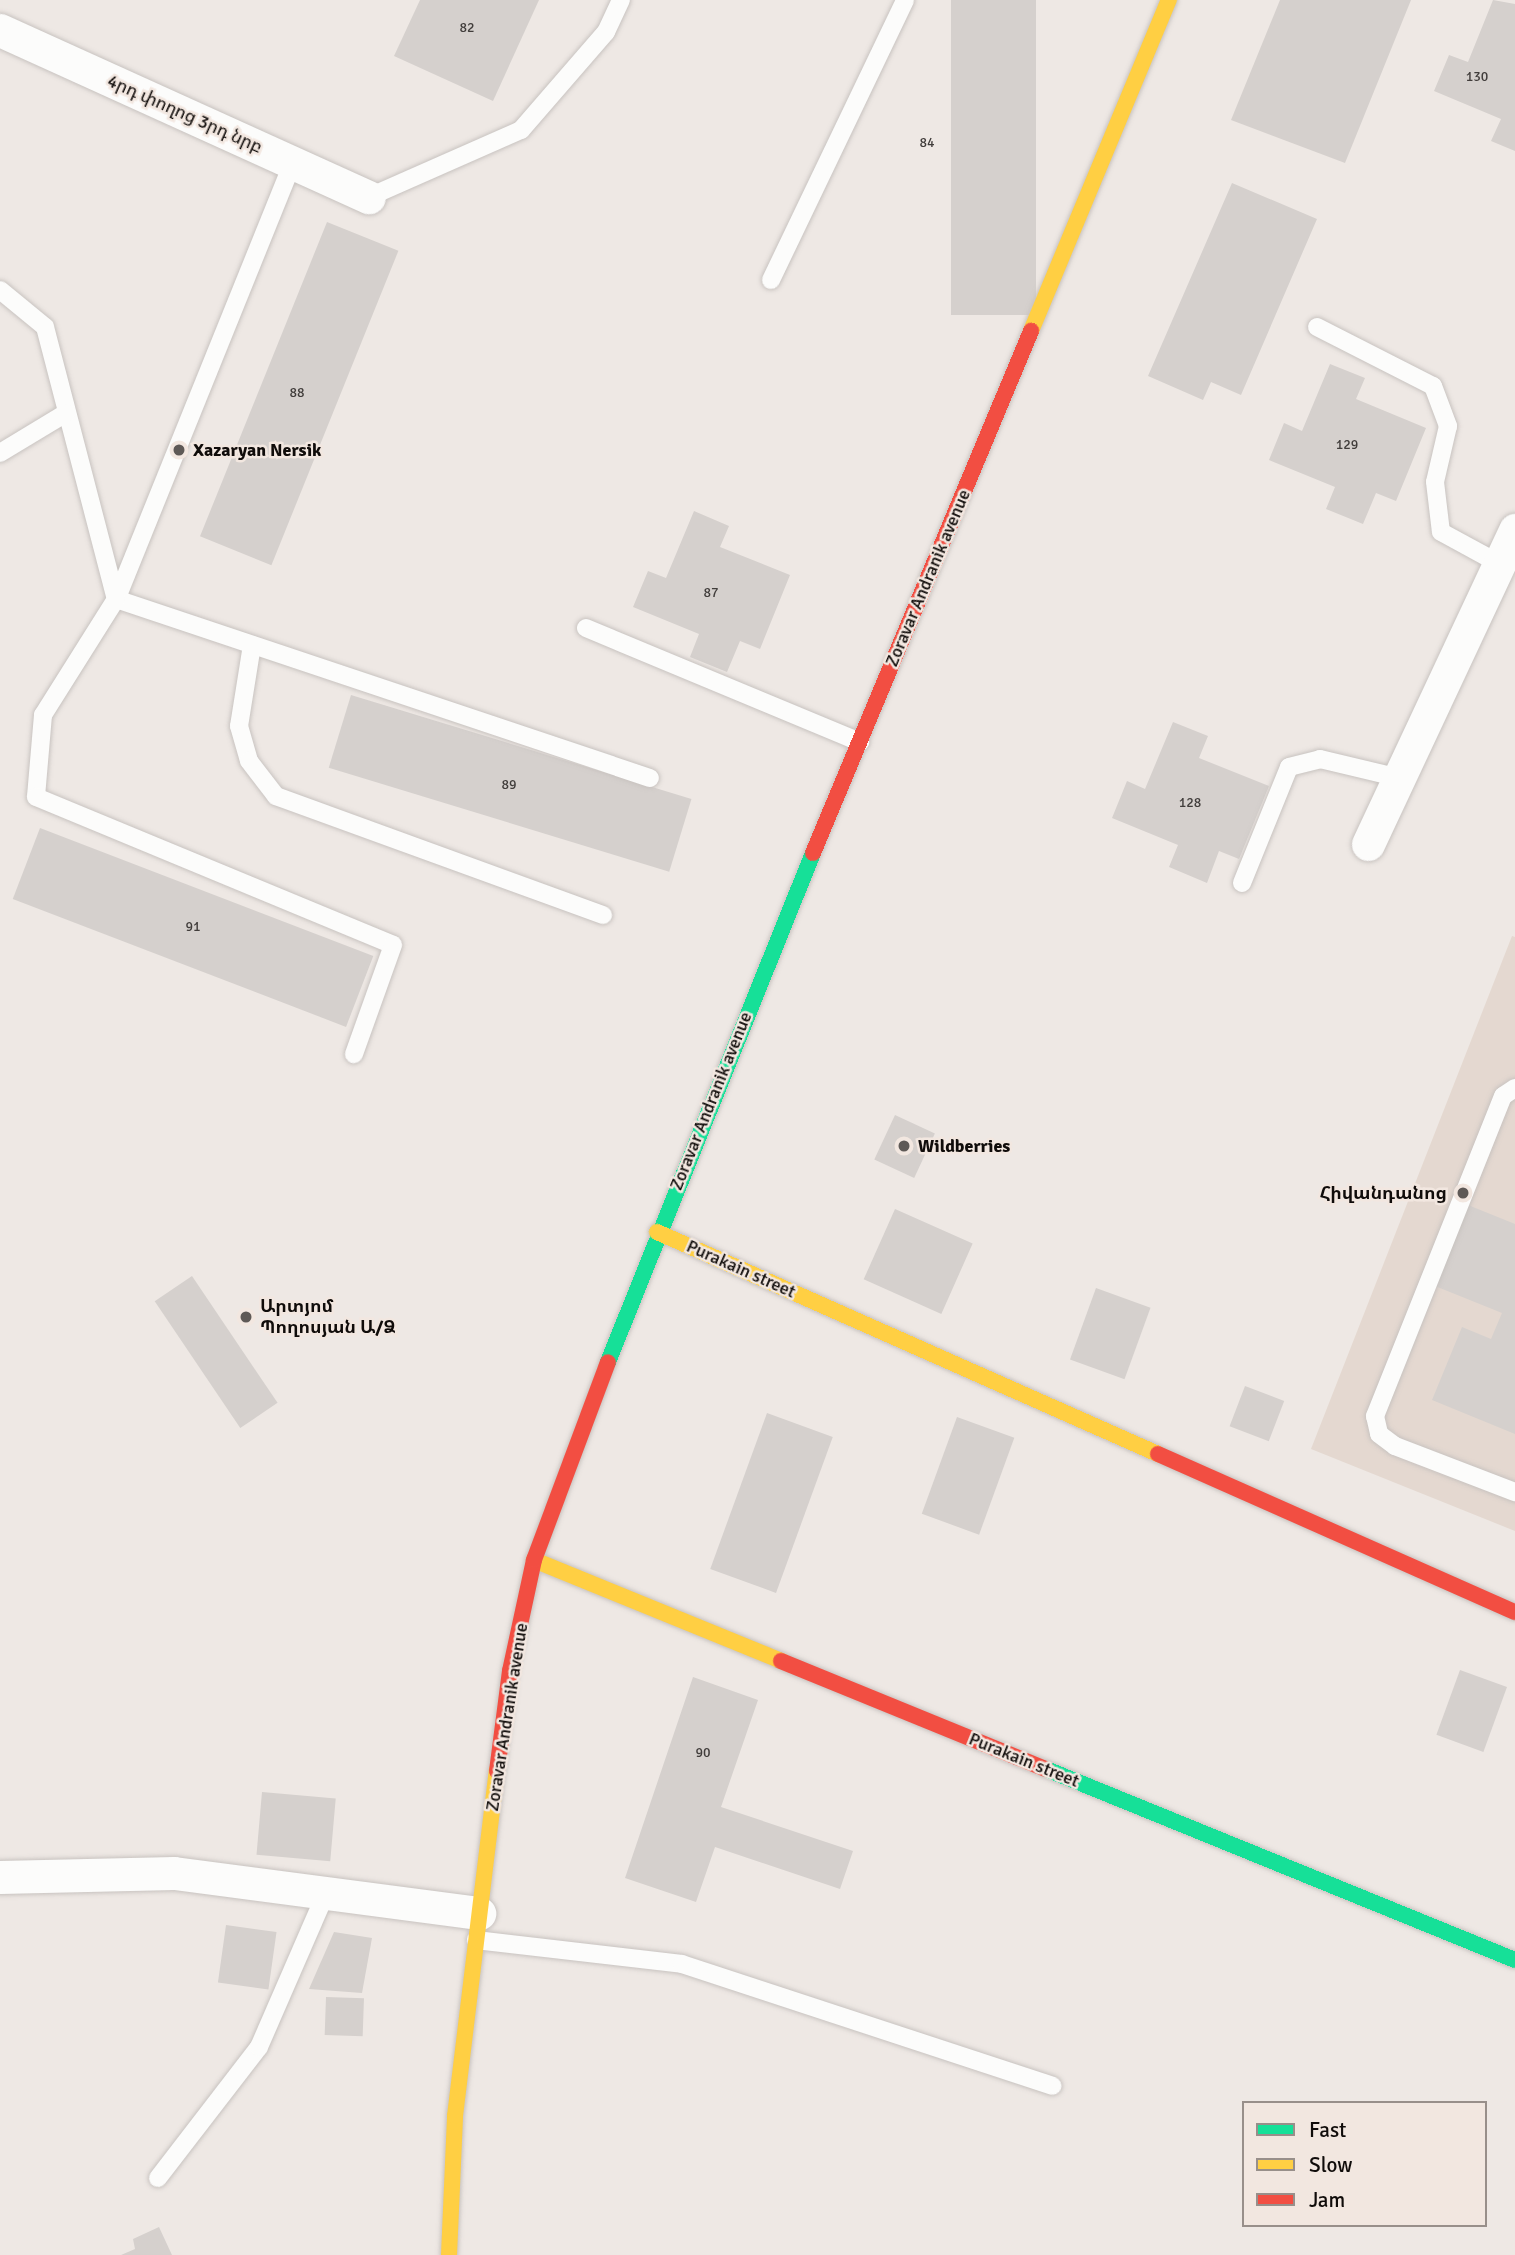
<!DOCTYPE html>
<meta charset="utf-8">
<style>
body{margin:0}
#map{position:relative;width:1515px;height:2255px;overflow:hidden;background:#eee8e4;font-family:Signika,"Noto Sans Armenian",sans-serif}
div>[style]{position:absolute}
.built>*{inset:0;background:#e4d8d0}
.building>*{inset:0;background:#d5d0cd;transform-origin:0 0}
.roads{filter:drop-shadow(0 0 2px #c8c3c0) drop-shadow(0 0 2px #c8c3c0)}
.lane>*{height:18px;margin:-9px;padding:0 9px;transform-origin:9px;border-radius:9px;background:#fcfcfb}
.street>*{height:33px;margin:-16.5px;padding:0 16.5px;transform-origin:16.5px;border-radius:16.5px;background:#fcfcfb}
.fast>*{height:16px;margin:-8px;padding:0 8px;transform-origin:8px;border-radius:8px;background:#16e098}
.slow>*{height:16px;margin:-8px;padding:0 8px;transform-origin:8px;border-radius:8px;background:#ffcf43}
.jam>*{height:16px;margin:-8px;padding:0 8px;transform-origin:8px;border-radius:8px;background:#f24e42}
.dots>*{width:19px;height:19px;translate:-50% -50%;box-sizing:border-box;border:4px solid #f2e7e0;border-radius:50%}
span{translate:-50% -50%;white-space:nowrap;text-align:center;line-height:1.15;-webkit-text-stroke:5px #f2e7e0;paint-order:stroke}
.number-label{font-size:14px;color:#413d3b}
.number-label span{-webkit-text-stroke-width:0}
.street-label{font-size:18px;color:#100c0a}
.poi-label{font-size:18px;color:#100c0a;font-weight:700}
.left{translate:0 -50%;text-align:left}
.right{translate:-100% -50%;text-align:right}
.legend{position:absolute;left:1242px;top:2101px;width:245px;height:126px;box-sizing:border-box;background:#f2e7e0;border:2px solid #988f8a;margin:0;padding:9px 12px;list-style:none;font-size:21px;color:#100c0a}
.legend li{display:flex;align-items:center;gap:14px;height:35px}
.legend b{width:35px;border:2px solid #988f8a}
</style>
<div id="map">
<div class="built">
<i style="clip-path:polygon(1512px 936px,1515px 937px,1515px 1531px,1311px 1449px)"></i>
</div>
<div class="building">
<i style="clip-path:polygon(420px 0,539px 0,493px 101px,394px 56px)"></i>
<i style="left:951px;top:0;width:85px;height:315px"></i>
<i style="clip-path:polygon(1280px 0,1411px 0,1345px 163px,1231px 120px)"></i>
<i style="clip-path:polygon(1493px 0,1515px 4px,1515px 151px,1491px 141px,1501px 119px,1434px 91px,1449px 55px,1468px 62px)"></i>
<i style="clip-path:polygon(1232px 183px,1317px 219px,1241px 395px,1211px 382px,1203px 400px,1148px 376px)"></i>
<i style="left:327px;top:222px;width:77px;height:339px;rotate:22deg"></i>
<i style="clip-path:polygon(1330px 364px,1365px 378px,1356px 399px,1426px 428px,1396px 501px,1376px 493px,1363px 524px,1326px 509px,1335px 487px,1269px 460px,1284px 423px,1302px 431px)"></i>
<i style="clip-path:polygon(694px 511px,729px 526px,720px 547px,790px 575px,760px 649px,740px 641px,727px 672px,690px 657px,699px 634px,633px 607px,648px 571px,666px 578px)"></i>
<i style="left:351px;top:695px;width:356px;height:76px;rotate:17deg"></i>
<i style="clip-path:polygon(1173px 722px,1208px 736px,1199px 758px,1269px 786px,1239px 859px,1219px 851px,1207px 883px,1169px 867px,1178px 845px,1112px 818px,1127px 781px,1145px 789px)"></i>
<i style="left:40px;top:828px;width:357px;height:76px;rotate:21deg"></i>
<i style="left:895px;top:1115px;width:44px;height:49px;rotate:25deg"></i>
<i style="clip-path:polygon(1468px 1205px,1515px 1224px,1515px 1434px,1432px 1400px,1462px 1327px,1491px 1339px,1502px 1313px,1435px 1286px)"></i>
<i style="left:895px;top:1209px;width:85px;height:77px;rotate:24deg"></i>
<i style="left:192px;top:1276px;width:153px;height:45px;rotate:56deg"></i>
<i style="left:1096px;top:1288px;width:58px;height:76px;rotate:20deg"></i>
<i style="left:1245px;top:1386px;width:42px;height:43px;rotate:21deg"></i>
<i style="left:767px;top:1413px;width:70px;height:166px;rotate:20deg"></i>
<i style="left:957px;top:1417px;width:61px;height:103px;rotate:20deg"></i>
<i style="left:1460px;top:1670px;width:50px;height:69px;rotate:20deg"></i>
<i style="clip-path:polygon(693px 1677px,758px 1700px,721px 1807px,853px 1851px,840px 1889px,715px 1847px,696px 1902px,625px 1878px)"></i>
<i style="left:262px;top:1792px;width:74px;height:63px;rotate:5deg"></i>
<i style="left:226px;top:1925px;width:51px;height:58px;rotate:8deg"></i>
<i style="clip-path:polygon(334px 1932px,372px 1938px,362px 1993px,309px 1989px)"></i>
<i style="left:326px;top:1997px;width:38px;height:38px;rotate:2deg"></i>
<i style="clip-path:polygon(159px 2227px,172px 2255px,121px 2255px,135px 2249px,133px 2239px)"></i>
</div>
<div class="roads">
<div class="lane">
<i style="left:293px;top:162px;width:471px;rotate:112deg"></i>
<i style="left:116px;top:599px;width:563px;rotate:18.53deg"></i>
<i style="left:369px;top:197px;width:166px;rotate:-23.8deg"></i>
<i style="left:521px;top:130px;width:130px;rotate:-49.1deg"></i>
<i style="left:606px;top:32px;width:35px;rotate:-65deg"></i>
<i style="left:771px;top:280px;width:310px;rotate:-64.4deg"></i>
<i style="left:0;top:290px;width:58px;rotate:39.4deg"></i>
<i style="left:45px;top:327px;width:281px;rotate:75.4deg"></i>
<i style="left:116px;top:599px;width:137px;rotate:122.2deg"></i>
<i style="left:43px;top:715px;width:82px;rotate:94.9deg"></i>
<i style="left:36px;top:797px;width:386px;rotate:22.5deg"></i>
<i style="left:393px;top:945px;width:116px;rotate:109.7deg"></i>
<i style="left:1317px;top:327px;width:130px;rotate:27deg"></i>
<i style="left:1433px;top:386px;width:43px;rotate:69.4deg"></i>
<i style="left:1448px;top:426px;width:57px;rotate:103.1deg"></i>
<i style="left:1435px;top:482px;width:50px;rotate:83.2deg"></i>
<i style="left:1441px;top:532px;width:67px;rotate:28.5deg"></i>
<i style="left:0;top:453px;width:77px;rotate:-31.2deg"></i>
<i style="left:586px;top:628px;width:297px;rotate:22.6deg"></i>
<i style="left:252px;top:645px;width:82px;rotate:99.1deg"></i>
<i style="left:239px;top:726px;width:36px;rotate:74deg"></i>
<i style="left:249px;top:761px;width:44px;rotate:52.4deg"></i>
<i style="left:276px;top:796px;width:348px;rotate:20deg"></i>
<i style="left:1242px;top:883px;width:125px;rotate:-67.9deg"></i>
<i style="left:1289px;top:767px;width:32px;rotate:-14deg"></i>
<i style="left:1320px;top:759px;width:82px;rotate:13.4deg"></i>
<i style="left:1515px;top:1088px;width:14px;rotate:146deg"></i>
<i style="left:1503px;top:1096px;width:345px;rotate:111.8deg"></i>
<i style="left:1375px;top:1416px;width:18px;rotate:77deg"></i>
<i style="left:1379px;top:1434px;width:20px;rotate:37deg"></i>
<i style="left:1395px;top:1446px;width:129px;rotate:21deg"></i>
<i style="left:476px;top:1940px;width:207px;rotate:6.6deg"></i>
<i style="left:682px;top:1964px;width:390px;rotate:18.2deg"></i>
<i style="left:158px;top:2178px;width:165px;rotate:-52.4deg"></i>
<i style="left:259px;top:2047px;width:168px;rotate:-66.5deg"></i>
</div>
<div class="street">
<i style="left:0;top:30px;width:405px;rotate:24.4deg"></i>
<i style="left:1368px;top:844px;width:347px;rotate:-64.9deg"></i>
<i style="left:0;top:1877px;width:174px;rotate:-1.3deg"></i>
<i style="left:174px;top:1873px;width:308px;rotate:7.5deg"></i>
</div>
<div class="fast">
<i style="left:608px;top:1362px;width:549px;rotate:-68.06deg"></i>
<i style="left:1046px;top:1769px;width:506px;rotate:22.16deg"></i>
</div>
<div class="slow">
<i style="left:1031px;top:331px;width:359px;rotate:-67.4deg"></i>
<i style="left:657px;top:1232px;width:548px;rotate:23.9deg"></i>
<i style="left:534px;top:1560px;width:267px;rotate:22.2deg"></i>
<i style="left:449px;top:2255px;width:139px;rotate:-87.5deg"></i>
<i style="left:455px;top:2116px;width:348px;rotate:-83.1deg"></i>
</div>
<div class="jam">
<i style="left:813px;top:853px;width:566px;rotate:-67.33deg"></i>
<i style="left:1158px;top:1454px;width:390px;rotate:23.9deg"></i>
<i style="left:781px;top:1661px;width:286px;rotate:22.2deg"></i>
<i style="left:497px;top:1771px;width:101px;rotate:-82.6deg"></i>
<i style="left:510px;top:1671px;width:114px;rotate:-77.8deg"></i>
<i style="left:534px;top:1560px;width:211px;rotate:-69.5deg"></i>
</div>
</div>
<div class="dots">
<i style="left:179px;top:450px;background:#5e5956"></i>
<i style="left:904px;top:1146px;background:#5e5956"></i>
<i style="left:1463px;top:1193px;background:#5e5956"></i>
<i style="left:246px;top:1317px;background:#5e5956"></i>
</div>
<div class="number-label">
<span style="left:467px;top:28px">82</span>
<span style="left:1477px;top:77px">130</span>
<span style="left:927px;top:143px">84</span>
<span style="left:297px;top:393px">88</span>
<span style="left:1347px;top:445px">129</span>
<span style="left:711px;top:593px">87</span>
<span style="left:509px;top:785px">89</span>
<span style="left:1190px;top:803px">128</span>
<span style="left:193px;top:927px">91</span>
<span style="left:703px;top:1753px">90</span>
</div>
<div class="street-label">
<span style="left:185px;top:114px;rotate:24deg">4րդ փողոց 3րդ նրբ</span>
<span style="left:928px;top:578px;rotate:-67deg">Zoravar Andranik avenue</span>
<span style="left:711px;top:1101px;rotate:-68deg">Zoravar Andranik avenue</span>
<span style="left:741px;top:1269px;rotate:24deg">Purakain street</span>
<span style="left:507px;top:1717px;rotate:-81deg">Zoravar Andranik avenue</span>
<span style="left:1024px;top:1760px;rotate:22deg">Purakain street</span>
</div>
<div class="poi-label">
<span class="left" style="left:193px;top:450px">Xazaryan Nersik</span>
<span class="left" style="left:918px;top:1146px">Wildberries</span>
<span class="right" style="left:1447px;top:1193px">Հիվանդանոց</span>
<span class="left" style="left:260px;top:1317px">Արտյոմ<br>Պողոսյան Ա/Ձ</span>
</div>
<ul class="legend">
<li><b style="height:9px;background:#16e098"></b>Fast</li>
<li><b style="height:9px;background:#ffcf43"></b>Slow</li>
<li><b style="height:9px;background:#f24e42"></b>Jam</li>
</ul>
</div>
